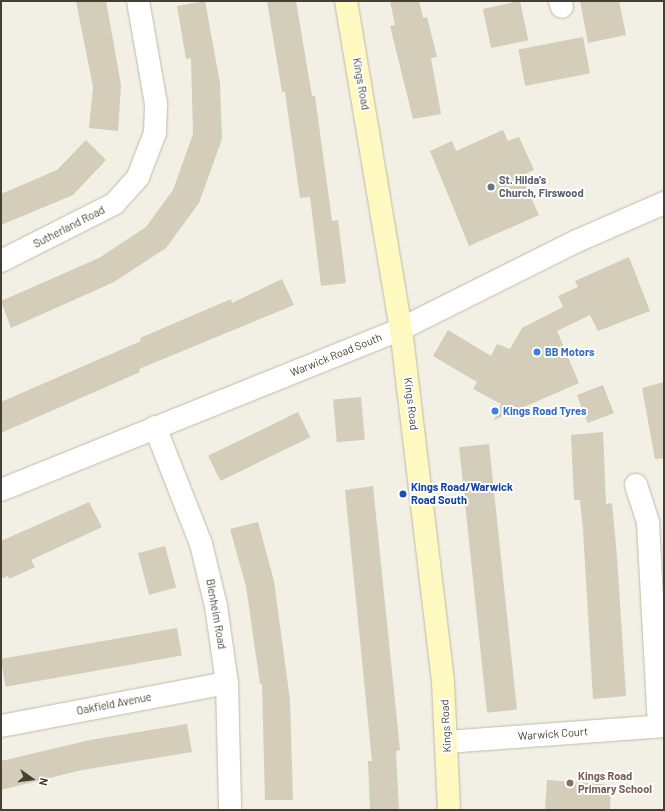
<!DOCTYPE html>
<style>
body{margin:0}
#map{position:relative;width:665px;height:811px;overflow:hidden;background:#f2efe4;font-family:Barlow,sans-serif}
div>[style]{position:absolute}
.building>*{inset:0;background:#d3cdb9;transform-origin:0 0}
.roads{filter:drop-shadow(0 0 1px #c0bba9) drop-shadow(0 0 1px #c0bba9)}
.street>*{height:22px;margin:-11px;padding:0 11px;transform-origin:11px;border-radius:11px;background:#fff}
.secondary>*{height:22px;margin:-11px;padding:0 11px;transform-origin:11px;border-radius:11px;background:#fef8c1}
.dots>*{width:11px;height:11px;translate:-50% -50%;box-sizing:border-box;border:2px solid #fff;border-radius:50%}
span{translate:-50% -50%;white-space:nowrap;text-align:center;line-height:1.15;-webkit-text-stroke:4px #fff;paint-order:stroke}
.street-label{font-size:11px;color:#444034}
.worship-label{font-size:11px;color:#5b616d;font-weight:700}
.left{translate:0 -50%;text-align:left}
.shop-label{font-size:11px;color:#366cbe;font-weight:700}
.transit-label{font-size:11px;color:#164399;font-weight:700}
.education-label{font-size:11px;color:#785e54;font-weight:700}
.frame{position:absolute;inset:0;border:2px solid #444034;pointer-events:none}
.north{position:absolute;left:12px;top:759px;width:40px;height:40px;-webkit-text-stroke:3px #fff;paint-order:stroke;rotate:104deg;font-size:11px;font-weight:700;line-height:16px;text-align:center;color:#444034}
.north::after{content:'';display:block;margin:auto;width:14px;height:18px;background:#444034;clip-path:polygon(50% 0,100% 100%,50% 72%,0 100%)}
</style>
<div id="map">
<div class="building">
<i style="clip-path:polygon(76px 1px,106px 1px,121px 85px,118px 131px,89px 128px,93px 87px)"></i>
<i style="clip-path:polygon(205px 1px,220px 83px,222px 139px,199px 203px,166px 248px,114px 282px,11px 328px,1px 301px,99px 258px,146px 227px,173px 190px,193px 134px,191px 58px,186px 59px,177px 6px)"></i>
<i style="clip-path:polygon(267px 1px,296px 1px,312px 96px,315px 96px,332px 221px,338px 220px,346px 283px,321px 286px,310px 197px,300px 198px,285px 92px,282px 92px)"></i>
<i style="clip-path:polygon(390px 1px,419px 1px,423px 18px,427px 17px,437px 57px,431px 58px,441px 114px,413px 119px,390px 26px,395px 25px)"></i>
<i style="left:520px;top:1px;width:40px;height:38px;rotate:78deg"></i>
<i style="clip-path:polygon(580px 1px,619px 1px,626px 35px,588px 43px)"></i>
<i style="left:583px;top:37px;width:37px;height:66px;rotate:79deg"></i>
<i style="clip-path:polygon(503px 130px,508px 141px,519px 137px,534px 170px,521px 176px,539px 215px,469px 246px,430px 151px,452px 141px,456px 151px)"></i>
<i style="clip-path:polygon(86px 140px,106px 160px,73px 195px,1px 225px,1px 194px,57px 170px)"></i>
<i style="clip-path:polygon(629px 257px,650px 311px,598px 331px,590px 315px,557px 331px,579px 383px,494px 420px,501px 404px,473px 389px,477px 382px,433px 356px,448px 330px,491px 356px,497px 344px,510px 349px,522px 328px,563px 307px,558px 296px,578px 287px,575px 281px)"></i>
<i style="clip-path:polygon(282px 279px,294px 305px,139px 369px,140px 372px,1px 433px,1px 402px,141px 341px,140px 338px,231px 299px,232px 303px)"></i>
<i style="clip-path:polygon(664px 382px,664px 458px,655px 459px,642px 388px)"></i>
<i style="left:603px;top:385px;width:30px;height:28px;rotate:69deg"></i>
<i style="left:361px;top:397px;width:43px;height:28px;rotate:85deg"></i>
<i style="left:298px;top:412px;width:28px;height:100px;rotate:64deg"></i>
<i style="clip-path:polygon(603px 432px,606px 504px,612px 503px,617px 556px,626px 696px,593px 699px,583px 530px,580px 500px,574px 500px,571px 435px)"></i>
<i style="left:489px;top:444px;width:267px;height:30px;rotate:84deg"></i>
<i style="clip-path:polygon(373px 486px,400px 750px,396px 751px,399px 810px,370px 810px,368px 761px,372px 761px,345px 490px)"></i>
<i style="clip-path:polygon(89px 502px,102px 527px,31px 560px,35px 567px,9px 579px,8px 576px,1px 579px,1px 541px)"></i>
<i style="clip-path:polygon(258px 522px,274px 581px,290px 700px,293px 800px,265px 800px,262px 684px,260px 684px,246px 586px,230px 529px)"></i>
<i style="left:165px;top:546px;width:43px;height:28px;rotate:75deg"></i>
<i style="left:177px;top:628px;width:28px;height:179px;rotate:80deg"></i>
<i style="clip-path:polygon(187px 724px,192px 752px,82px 770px,1px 790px,1px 761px,90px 740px)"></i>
<i style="clip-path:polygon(547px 780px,611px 785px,610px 810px,545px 810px)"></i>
</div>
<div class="roads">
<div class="street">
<i style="left:560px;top:1px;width:6px;rotate:72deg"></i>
<i style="left:1px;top:261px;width:127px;rotate:-26.8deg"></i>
<i style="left:114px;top:204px;width:36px;rotate:-48deg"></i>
<i style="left:138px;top:177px;width:47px;rotate:-68.9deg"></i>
<i style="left:155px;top:133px;width:29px;rotate:-88deg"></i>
<i style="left:156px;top:104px;width:105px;rotate:-99.9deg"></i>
<i style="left:155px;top:427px;width:126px;rotate:68.5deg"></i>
<i style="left:201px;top:544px;width:64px;rotate:76.4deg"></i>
<i style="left:216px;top:606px;width:78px;rotate:81.9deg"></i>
<i style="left:227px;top:683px;width:127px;rotate:88.6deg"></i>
<i style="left:636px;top:485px;width:40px;rotate:72deg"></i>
<i style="left:648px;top:523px;width:203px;rotate:86.9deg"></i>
<i style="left:1px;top:490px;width:431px;rotate:-21.9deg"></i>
<i style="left:401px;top:329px;width:197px;rotate:-26.6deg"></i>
<i style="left:577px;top:241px;width:95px;rotate:-23.6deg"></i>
<i style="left:1px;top:726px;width:230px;rotate:-10.8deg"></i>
<i style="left:447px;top:742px;width:218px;rotate:-4.2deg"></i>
</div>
<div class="secondary">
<i style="left:346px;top:1px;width:333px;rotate:80.5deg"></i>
<i style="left:401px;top:329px;width:355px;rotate:83.2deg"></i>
<i style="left:443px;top:682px;width:128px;rotate:87.3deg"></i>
</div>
</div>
<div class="dots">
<i style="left:491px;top:187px;background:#6b7280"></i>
<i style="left:537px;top:352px;background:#3f7fe0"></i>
<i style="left:495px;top:411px;background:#3f7fe0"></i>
<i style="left:403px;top:494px;background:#1a4fb4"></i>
<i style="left:570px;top:783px;background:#8d6e63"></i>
</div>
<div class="street-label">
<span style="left:361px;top:84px;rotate:80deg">Kings Road</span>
<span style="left:69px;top:227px;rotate:-27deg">Sutherland Road</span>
<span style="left:336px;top:355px;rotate:-22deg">Warwick Road South</span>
<span style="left:411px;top:404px;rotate:83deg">Kings Road</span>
<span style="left:216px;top:614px;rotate:80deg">Blenheim Road</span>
<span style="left:114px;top:704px;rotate:-11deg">Oakfield Avenue</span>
<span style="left:446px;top:726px;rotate:-93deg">Kings Road</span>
<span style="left:553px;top:734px;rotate:-4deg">Warwick Court</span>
</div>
<div class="worship-label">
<span class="left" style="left:499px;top:187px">St. Hilda's<br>Church, Firswood</span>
</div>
<div class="shop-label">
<span class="left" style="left:545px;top:352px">BB Motors</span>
<span class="left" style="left:503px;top:411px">Kings Road Tyres</span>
</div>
<div class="transit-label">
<span class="left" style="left:411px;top:494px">Kings Road/Warwick<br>Road South</span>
</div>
<div class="education-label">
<span class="left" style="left:578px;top:783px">Kings Road<br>Primary School</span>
</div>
<div class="frame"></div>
<div class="north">N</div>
</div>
